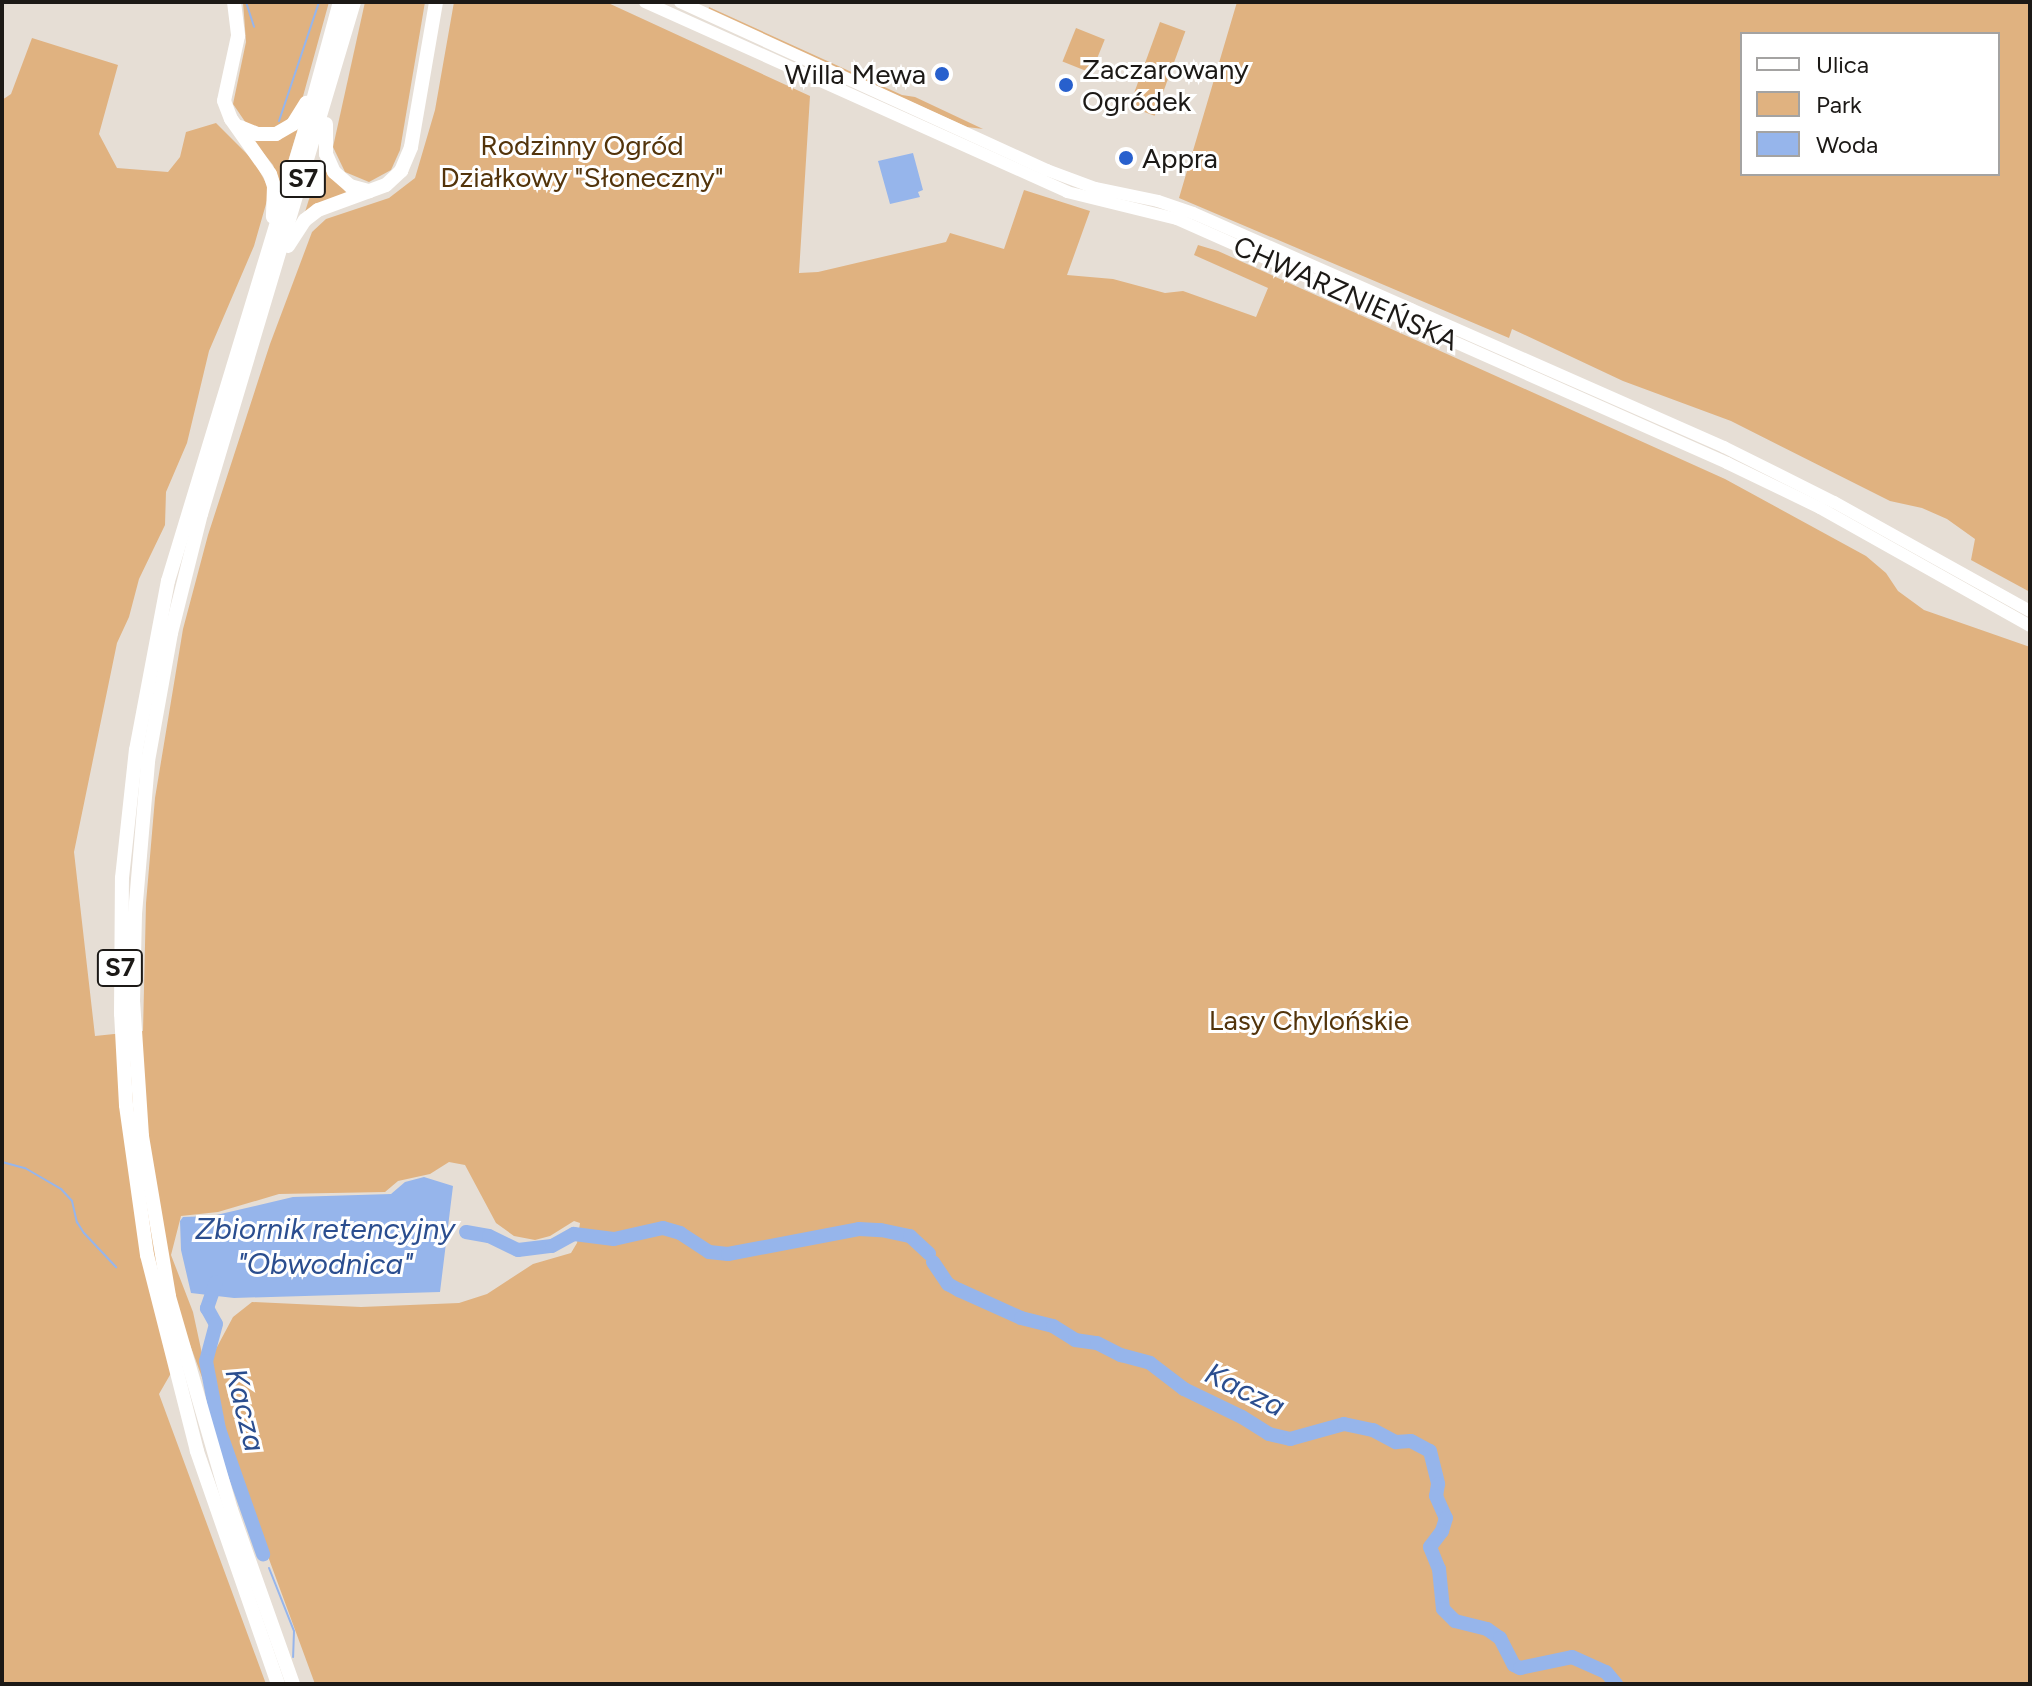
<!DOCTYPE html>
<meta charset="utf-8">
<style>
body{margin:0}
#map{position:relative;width:2032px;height:1686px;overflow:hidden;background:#e6ded5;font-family:Figtree,sans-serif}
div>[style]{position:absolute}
.green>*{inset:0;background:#e0b280;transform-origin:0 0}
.water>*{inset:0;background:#96b5eb}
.stream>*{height:2px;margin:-1px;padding:0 1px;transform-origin:1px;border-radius:1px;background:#96b5eb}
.river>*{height:14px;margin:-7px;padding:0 7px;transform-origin:7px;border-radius:7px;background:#96b5eb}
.major>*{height:12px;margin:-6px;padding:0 6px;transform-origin:6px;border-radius:6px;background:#fff}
.highway>*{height:14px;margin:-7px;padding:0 7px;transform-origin:7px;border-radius:7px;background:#fff}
.dots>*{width:22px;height:22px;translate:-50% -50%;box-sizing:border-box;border:4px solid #fff;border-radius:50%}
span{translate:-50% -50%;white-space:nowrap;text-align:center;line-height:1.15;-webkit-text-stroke:6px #fff;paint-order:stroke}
.shield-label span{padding:2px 6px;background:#fff;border:2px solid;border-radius:6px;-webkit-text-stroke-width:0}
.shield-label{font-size:26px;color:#1c1916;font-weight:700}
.poi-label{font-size:28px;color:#1c1916}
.left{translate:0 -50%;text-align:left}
.right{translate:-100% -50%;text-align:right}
.park-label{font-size:28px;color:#53340b}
.street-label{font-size:28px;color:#1c1916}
.water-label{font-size:30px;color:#2b4e8f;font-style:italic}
.frame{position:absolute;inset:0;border:4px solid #1c1916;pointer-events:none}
.legend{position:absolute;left:1740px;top:32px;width:260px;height:144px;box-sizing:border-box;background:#fff;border:2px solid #a4a3a2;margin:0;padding:10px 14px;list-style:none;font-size:24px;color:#1c1916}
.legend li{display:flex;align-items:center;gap:16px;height:40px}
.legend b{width:40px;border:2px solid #a4a3a2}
</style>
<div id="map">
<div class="green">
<i style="clip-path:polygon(243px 2px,329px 2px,302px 100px,295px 115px,280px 129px,248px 126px,233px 104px,246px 42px)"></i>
<i style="clip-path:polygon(365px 2px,425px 2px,400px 150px,391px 170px,369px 182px,345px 172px,333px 147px)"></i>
<i style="clip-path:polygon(evenodd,454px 2px,606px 2px,810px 96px,799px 273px,818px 272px,946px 242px,950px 233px,1004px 249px,1024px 190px,1090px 211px,1067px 275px,1113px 279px,1165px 293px,1183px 291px,1256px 317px,1268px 288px,1194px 255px,1198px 245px,1218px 251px,1725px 479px,1866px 556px,1886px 573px,1898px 591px,1924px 610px,2030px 647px,2030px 1684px,315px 1684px,189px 1342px,159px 1394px,266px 1684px,2px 1684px,2px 100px,11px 94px,32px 38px,118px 65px,99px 134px,117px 168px,168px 172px,180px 157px,186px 132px,216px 123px,254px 161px,267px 185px,268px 197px,254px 246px,209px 351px,187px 443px,166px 492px,165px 525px,139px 579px,129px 617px,117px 643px,74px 852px,95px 1036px,143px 1031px,146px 903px,155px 798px,183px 629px,208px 535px,270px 344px,312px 232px,326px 219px,389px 198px,415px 178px,435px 110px,454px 2px,449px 1162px,465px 1165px,496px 1223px,514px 1236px,535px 1240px,550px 1236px,574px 1221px,580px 1223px,577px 1243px,571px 1253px,533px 1264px,487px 1294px,459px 1303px,361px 1307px,252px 1302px,233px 1317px,209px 1362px,204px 1363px,193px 1312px,171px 1255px,181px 1216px,218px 1212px,279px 1194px,385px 1192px,398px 1181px,430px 1174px,449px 1162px)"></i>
<i style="clip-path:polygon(evenodd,1237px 2px,2030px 2px,2030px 592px,1971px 560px,1975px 539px,1947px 519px,1922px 508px,1890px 501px,1731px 421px,1623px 381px,1512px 329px,1509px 338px,1179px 198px,1237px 2px,1742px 34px,1998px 34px,1998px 174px,1742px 174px,1742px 34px)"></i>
<i style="clip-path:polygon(709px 7px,902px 95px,915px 97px,983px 129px,967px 127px,708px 10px)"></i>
<i style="left:1160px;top:22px;width:27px;height:90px;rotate:20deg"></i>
<i style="left:1076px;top:28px;width:31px;height:36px;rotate:22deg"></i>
<i style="clip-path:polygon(298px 128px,281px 185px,273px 165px,249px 135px,282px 138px)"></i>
<i style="clip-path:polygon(322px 158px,353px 192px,305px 212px)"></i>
</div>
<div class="water">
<i style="clip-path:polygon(913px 153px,923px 190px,918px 192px,920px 197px,890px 204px,878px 161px)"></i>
<i style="clip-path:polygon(424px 1177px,453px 1186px,440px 1292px,234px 1298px,191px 1293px,181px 1250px,180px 1221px,183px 1217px,212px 1216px,293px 1197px,391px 1194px,405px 1182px)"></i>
</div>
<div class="stream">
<i style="left:246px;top:2px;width:26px;rotate:72deg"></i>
<i style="left:279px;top:121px;width:126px;rotate:-71.4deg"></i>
<i style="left:2px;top:1162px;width:24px;rotate:15deg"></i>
<i style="left:25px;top:1168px;width:42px;rotate:30.3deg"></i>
<i style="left:61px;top:1189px;width:16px;rotate:47deg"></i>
<i style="left:72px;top:1201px;width:22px;rotate:77deg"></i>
<i style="left:77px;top:1222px;width:13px;rotate:58deg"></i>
<i style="left:84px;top:1233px;width:47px;rotate:46.7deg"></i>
<i style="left:269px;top:1568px;width:68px;rotate:68.4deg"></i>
<i style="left:294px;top:1631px;width:26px;rotate:92deg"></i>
</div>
<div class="river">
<i style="left:466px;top:1232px;width:23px;rotate:10deg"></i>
<i style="left:489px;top:1236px;width:32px;rotate:26deg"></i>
<i style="left:518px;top:1250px;width:34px;rotate:-7deg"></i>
<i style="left:552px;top:1246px;width:25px;rotate:-29deg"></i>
<i style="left:574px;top:1234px;width:40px;rotate:7.1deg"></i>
<i style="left:614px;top:1239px;width:50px;rotate:-12.7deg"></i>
<i style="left:663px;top:1228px;width:18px;rotate:16deg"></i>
<i style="left:680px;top:1233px;width:35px;rotate:33deg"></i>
<i style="left:709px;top:1252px;width:19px;rotate:6deg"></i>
<i style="left:728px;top:1254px;width:133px;rotate:-10.8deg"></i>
<i style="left:859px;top:1229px;width:22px;rotate:3deg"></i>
<i style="left:881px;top:1230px;width:30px;rotate:12deg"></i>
<i style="left:910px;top:1236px;width:26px;rotate:43deg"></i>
<i style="left:933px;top:1262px;width:27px;rotate:56deg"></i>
<i style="left:948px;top:1284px;width:13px;rotate:29deg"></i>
<i style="left:959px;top:1290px;width:68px;rotate:24.3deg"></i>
<i style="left:1021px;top:1318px;width:33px;rotate:14deg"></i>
<i style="left:1053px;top:1326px;width:26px;rotate:32deg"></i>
<i style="left:1075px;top:1340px;width:22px;rotate:8deg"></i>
<i style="left:1097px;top:1343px;width:27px;rotate:27deg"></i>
<i style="left:1121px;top:1355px;width:30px;rotate:15deg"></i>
<i style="left:1150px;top:1363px;width:43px;rotate:37.4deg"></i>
<i style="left:1184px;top:1389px;width:64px;rotate:25.8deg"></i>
<i style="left:1242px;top:1417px;width:32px;rotate:32deg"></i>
<i style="left:1269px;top:1434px;width:22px;rotate:13deg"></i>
<i style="left:1290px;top:1439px;width:56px;rotate:-15.5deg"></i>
<i style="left:1344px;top:1424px;width:30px;rotate:12deg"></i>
<i style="left:1373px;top:1430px;width:26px;rotate:28deg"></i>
<i style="left:1396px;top:1442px;width:15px;rotate:-4deg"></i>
<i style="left:1411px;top:1441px;width:21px;rotate:28deg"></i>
<i style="left:1430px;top:1451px;width:34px;rotate:76deg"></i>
<i style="left:1438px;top:1484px;width:12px;rotate:99deg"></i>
<i style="left:1436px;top:1496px;width:24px;rotate:66deg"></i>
<i style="left:1446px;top:1518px;width:14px;rotate:107deg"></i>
<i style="left:1442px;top:1531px;width:20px;rotate:127deg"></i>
<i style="left:1430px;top:1547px;width:24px;rotate:68deg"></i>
<i style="left:1439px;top:1569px;width:40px;rotate:84.3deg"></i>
<i style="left:1443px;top:1609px;width:17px;rotate:45deg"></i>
<i style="left:1455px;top:1621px;width:33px;rotate:14deg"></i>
<i style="left:1487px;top:1629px;width:16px;rotate:35deg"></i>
<i style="left:1500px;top:1638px;width:30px;rotate:63deg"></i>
<i style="left:1514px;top:1665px;width:7px;rotate:27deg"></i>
<i style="left:1520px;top:1668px;width:53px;rotate:-11.9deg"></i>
<i style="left:1572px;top:1657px;width:37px;rotate:24deg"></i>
<i style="left:1606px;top:1672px;width:16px;rotate:50deg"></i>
<i style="left:216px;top:1282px;width:28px;rotate:109deg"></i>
<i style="left:207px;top:1308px;width:18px;rotate:61deg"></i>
<i style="left:216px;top:1324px;width:38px;rotate:105deg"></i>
<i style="left:206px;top:1361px;width:69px;rotate:79.2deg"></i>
<i style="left:219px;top:1429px;width:133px;rotate:70.6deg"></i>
</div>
<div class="major">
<i style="left:645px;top:2px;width:463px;rotate:24.2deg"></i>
<i style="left:1067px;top:192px;width:113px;rotate:13.8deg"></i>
<i style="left:1177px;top:219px;width:602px;rotate:23.92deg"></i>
<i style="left:1727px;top:463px;width:103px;rotate:25.8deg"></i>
<i style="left:1820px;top:508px;width:241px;rotate:29.3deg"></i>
<i style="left:680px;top:2px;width:404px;rotate:24.6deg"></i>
<i style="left:1047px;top:170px;width:51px;rotate:20.6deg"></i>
<i style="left:1095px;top:188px;width:64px;rotate:11.7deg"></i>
<i style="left:1158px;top:201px;width:37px;rotate:19deg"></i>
<i style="left:1193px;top:213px;width:580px;rotate:23.78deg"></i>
<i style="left:1724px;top:447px;width:123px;rotate:26.6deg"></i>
<i style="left:1834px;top:502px;width:224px;rotate:29.1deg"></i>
</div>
<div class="highway">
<i style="left:234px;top:2px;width:34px;rotate:83deg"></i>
<i style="left:238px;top:36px;width:66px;rotate:102.2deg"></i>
<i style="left:224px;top:101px;width:19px;rotate:69deg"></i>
<i style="left:231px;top:119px;width:67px;rotate:54.7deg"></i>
<i style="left:270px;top:174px;width:13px;rotate:72deg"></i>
<i style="left:274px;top:186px;width:31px;rotate:92deg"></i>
<i style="left:326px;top:124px;width:30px;rotate:90deg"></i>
<i style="left:326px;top:154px;width:20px;rotate:66deg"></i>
<i style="left:334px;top:172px;width:21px;rotate:41deg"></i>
<i style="left:350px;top:186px;width:20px;rotate:15deg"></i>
<i style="left:240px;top:127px;width:18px;rotate:22deg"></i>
<i style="left:257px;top:134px;width:19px"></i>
<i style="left:276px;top:134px;width:20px;rotate:-30deg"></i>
<i style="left:293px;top:124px;width:25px;rotate:-58deg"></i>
<i style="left:288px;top:246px;width:31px;rotate:-57deg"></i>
<i style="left:305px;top:220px;width:16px;rotate:-38deg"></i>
<i style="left:318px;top:210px;width:72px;rotate:-20.2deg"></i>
<i style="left:386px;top:185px;width:21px;rotate:-43deg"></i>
<i style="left:401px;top:171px;width:26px;rotate:-67deg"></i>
<i style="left:411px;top:147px;width:147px;rotate:-80.2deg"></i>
<i style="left:278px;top:1684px;width:247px;rotate:-109.2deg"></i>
<i style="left:197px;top:1451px;width:202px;rotate:-104.3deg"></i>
<i style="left:147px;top:1255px;width:151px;rotate:-98deg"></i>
<i style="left:126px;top:1105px;width:91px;rotate:-93.1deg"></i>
<i style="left:121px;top:1014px;width:136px;rotate:-89.6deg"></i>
<i style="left:122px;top:878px;width:129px;rotate:-83.8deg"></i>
<i style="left:136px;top:750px;width:172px;rotate:-79.3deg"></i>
<i style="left:168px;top:581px;width:464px;rotate:-73.1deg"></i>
<i style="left:303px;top:137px;width:140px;rotate:-74.7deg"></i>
<i style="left:293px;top:1684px;width:185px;rotate:-109.6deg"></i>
<i style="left:231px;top:1510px;width:223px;rotate:-106.2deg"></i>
<i style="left:169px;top:1296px;width:162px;rotate:-99.6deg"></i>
<i style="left:142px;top:1136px;width:134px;rotate:-93.8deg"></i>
<i style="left:133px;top:1002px;width:88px;rotate:-88.7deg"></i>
<i style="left:135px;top:914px;width:154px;rotate:-85.1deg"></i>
<i style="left:148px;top:761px;width:130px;rotate:-79.8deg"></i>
<i style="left:171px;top:633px;width:123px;rotate:-75.9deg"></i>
<i style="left:201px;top:514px;width:534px;rotate:-73.36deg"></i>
</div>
<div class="dots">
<i style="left:942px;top:74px;background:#2860cd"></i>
<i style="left:1066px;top:85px;background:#2860cd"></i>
<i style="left:1126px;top:158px;background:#2860cd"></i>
</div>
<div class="shield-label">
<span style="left:303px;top:179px">S7</span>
<span style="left:120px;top:968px">S7</span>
</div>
<div class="poi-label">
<span class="left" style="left:1082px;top:85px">Zaczarowany<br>Ogródek</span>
<span class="right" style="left:926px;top:74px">Willa Mewa</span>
<span class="left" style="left:1142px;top:158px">Appra</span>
</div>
<div class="park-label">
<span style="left:582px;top:161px">Rodzinny Ogród<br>Działkowy "Słoneczny"</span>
<span style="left:1309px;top:1020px">Lasy Chylońskie</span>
</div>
<div class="street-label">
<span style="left:1346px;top:293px;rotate:24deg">CHWARZNIEŃSKA</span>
</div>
<div class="water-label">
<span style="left:325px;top:1246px">Zbiornik retencyjny<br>"Obwodnica"</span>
<span style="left:1245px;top:1390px;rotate:26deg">Kacza</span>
<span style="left:245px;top:1410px;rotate:76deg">Kacza</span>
</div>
<div class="frame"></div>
<ul class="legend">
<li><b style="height:10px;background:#fff"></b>Ulica</li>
<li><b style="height:22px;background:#e0b280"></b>Park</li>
<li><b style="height:22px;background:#96b5eb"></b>Woda</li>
</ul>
</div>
